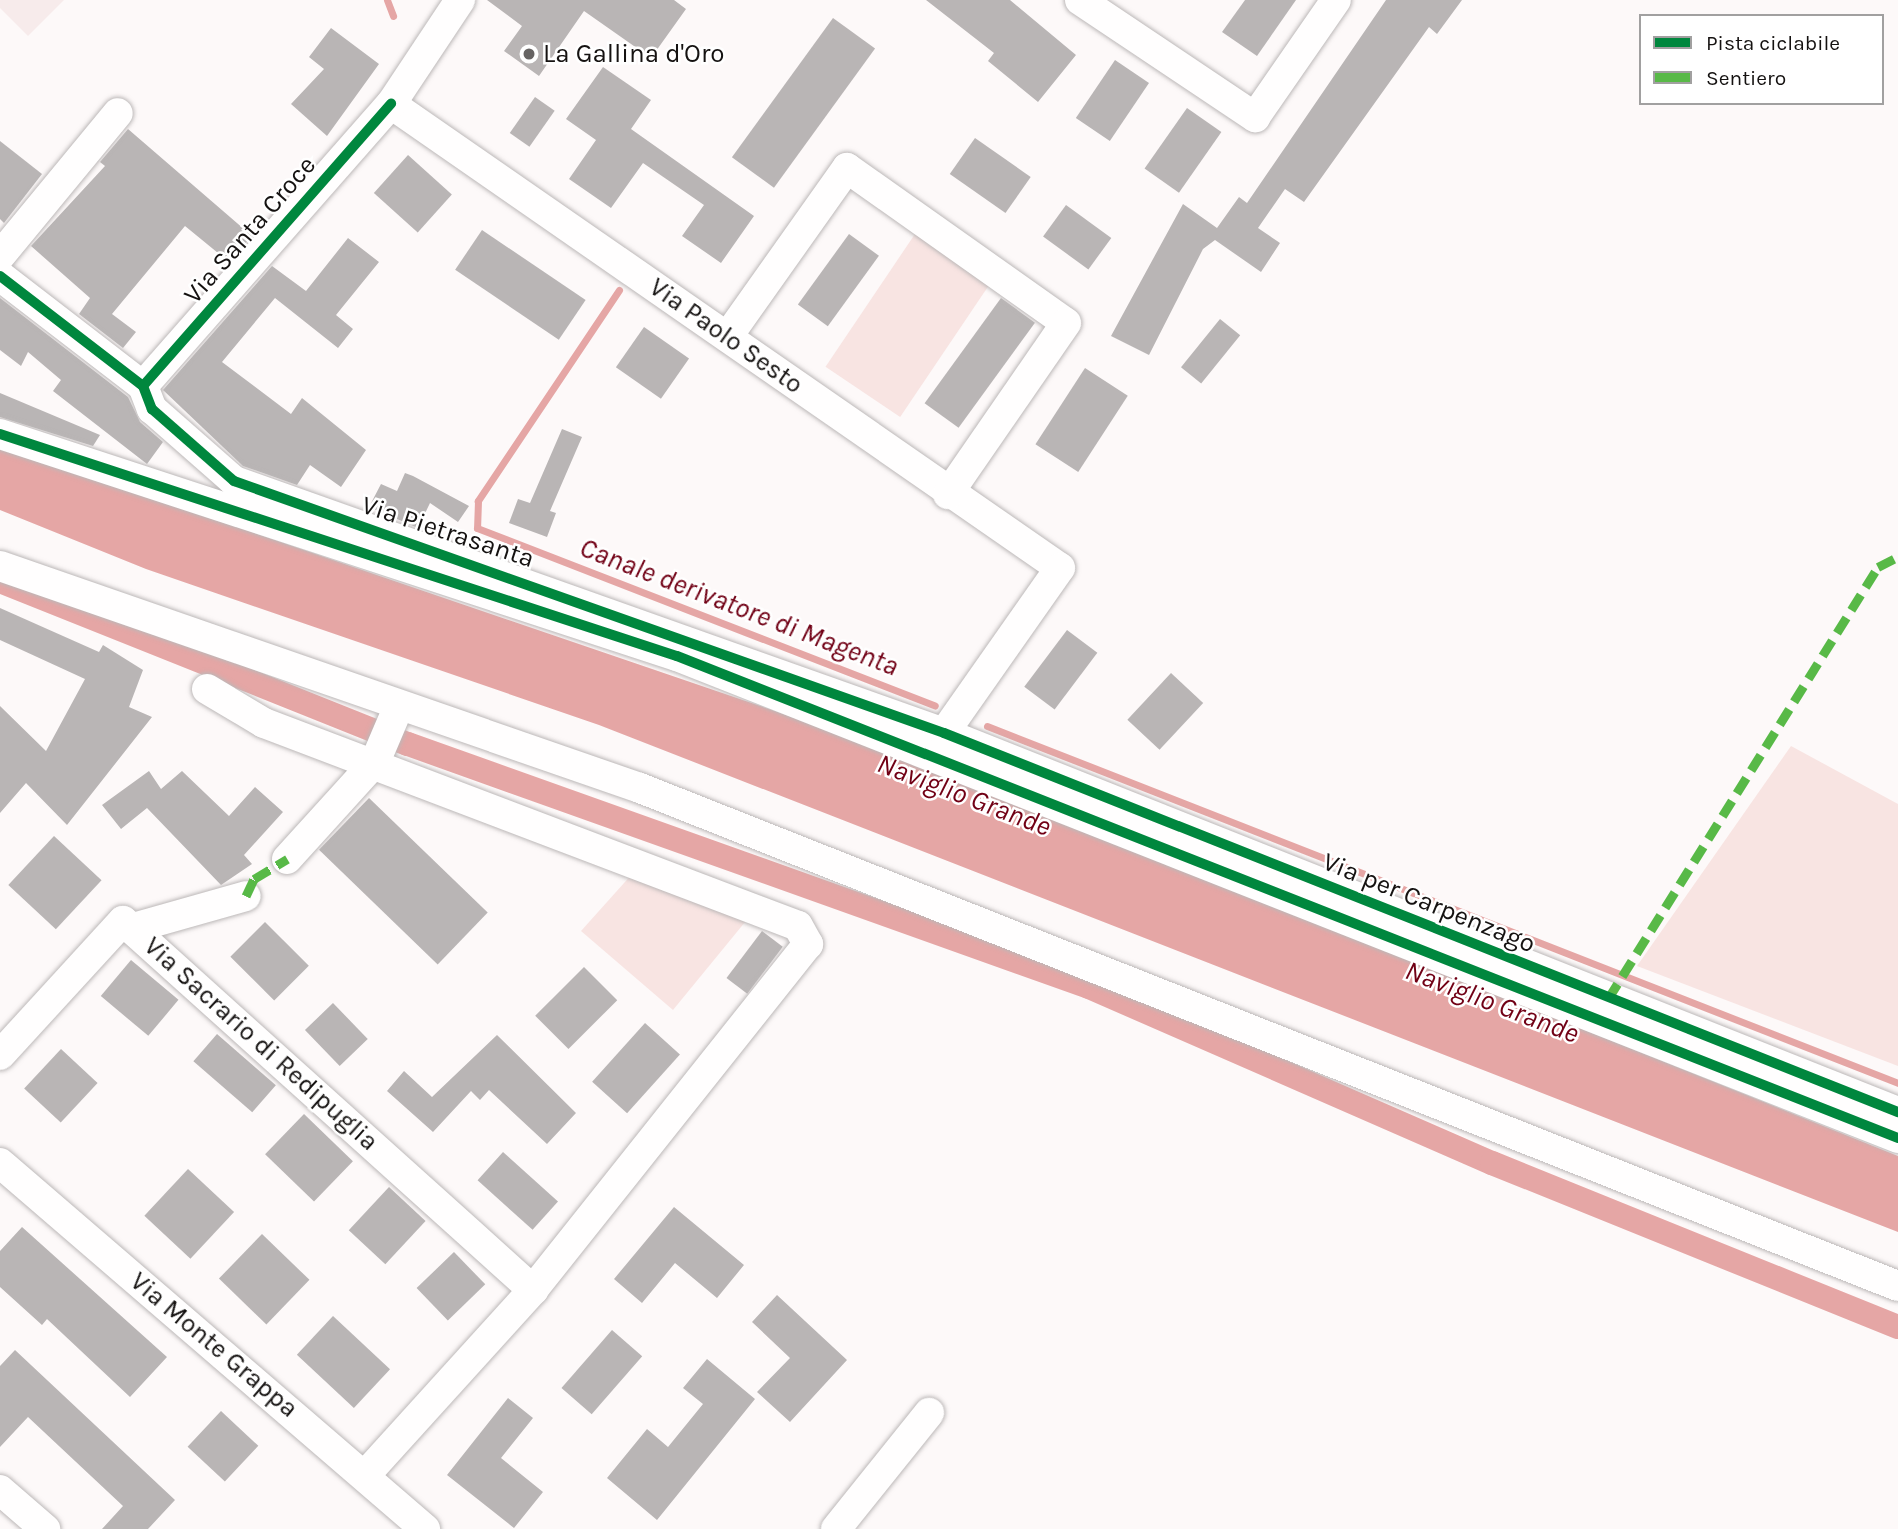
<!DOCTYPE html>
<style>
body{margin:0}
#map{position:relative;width:1898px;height:1529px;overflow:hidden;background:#fdf9f9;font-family:Karla,sans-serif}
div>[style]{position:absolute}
.built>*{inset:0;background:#f7ebeb}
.green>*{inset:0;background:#f8e4e2;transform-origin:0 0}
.water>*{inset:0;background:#e5a6a5}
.stream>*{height:7px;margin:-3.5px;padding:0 3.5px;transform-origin:3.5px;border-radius:3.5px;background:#e5a6a5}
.canal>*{height:24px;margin:-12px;padding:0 12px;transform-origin:12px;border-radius:12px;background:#e5a6a5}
.building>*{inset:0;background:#b9b5b5;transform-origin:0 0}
.roads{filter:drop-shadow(0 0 2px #bcb8b8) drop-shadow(0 0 2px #bcb8b8)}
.minor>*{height:30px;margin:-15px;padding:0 15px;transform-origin:15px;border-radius:15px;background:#fffefe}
.quiet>*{height:9px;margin-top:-4.5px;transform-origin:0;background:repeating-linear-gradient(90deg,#58b947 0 18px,transparent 0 27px)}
.cycleway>*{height:10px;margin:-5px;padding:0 5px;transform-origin:5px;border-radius:5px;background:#00873e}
.dots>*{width:19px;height:19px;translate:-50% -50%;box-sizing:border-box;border:4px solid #fff;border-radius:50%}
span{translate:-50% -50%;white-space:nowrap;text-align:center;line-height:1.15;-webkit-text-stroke:5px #fff;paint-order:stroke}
.poi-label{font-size:26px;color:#151211}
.left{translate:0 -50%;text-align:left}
.street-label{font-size:26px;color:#151211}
.water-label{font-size:28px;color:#710015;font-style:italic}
.legend{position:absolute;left:1639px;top:14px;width:245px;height:91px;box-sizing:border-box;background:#fff;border:2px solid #a1a0a0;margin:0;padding:9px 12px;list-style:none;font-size:21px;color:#151211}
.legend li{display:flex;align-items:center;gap:14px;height:35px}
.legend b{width:35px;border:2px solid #a1a0a0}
</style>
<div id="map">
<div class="built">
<i style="clip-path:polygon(0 0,64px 0,28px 36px,0 8px)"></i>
</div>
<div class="green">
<i style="left:915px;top:234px;width:90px;height:160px;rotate:34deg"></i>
<i style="clip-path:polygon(1791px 746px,1898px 804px,1898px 1066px,1637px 966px)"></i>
<i style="clip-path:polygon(633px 873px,750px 916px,673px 1010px,581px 931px)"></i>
</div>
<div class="water">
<i style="clip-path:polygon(0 446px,880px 747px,1898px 1156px,1898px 1232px,599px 725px,146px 569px,0 510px)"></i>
</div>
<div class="stream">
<i style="left:387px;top:0;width:17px;rotate:69deg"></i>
<i style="left:619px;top:290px;width:254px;rotate:123.8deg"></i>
<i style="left:478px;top:501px;width:27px;rotate:92deg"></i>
<i style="left:477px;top:528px;width:491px;rotate:21.2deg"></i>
<i style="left:987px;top:726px;width:978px;rotate:21.4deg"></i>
</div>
<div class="canal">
<i style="left:0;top:581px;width:439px;rotate:21.8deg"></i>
<i style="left:408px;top:744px;width:723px;rotate:19.64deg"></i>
<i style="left:1089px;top:987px;width:440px;rotate:23.6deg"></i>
<i style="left:1492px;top:1163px;width:438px;rotate:22deg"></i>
</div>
<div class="building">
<i style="clip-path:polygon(487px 0,674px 0,686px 9px,651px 58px,584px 11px,539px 76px,504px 51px,522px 26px)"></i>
<i style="clip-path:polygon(926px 0,1010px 0,1076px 55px,1038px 102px,988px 61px,994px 53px)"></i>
<i style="clip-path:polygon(1245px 0,1296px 0,1257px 56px,1222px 32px)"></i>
<i style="clip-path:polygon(1386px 0,1462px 0,1437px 34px,1429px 27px,1304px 202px,1285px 189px,1258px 228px,1280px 243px,1261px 272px,1215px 240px,1203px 249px,1149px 355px,1111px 336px,1183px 204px,1217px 228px,1239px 197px,1247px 203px)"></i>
<i style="left:833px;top:18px;width:52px;height:172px;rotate:36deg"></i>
<i style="clip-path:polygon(331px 28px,379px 64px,327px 136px,291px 104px,324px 69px,309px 57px)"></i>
<i style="left:1115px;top:60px;width:41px;height:70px;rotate:34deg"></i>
<i style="clip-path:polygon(603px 67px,651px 100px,631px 129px,754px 216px,721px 263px,682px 236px,704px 205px,643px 163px,611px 208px,569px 179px,596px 140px,566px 119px)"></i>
<i style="left:535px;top:97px;width:24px;height:44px;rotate:35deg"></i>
<i style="left:1187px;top:108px;width:42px;height:74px;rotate:35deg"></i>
<i style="clip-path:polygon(128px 129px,252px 236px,229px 262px,185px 226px,112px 314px,136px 332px,123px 348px,79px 314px,90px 298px,31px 246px,105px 166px,100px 162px)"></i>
<i style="left:975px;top:138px;width:68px;height:44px;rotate:35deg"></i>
<i style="clip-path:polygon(0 141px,42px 174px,4px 223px,0 219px)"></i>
<i style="left:408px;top:155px;width:59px;height:51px;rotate:42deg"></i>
<i style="left:1066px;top:205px;width:56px;height:39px;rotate:36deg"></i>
<i style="left:482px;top:230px;width:125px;height:48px;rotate:34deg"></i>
<i style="left:849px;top:234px;width:37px;height:87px;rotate:36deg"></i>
<i style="clip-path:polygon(348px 238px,379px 262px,336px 315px,353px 329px,338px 348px,275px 298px,222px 362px,291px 414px,302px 398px,366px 450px,341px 487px,310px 465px,297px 485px,243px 466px,163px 390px,272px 266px,306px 291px)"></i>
<i style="clip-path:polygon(0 298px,128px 397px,140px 422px,163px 442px,147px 464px,53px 391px,61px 380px,28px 352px,21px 366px,0 350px)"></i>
<i style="left:1001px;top:298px;width:42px;height:130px;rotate:36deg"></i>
<i style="left:1220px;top:319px;width:26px;height:62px;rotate:39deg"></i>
<i style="left:644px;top:327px;width:55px;height:49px;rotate:35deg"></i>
<i style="left:1085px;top:368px;width:51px;height:91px;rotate:33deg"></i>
<i style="clip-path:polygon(0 393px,100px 435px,93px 446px,0 417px)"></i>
<i style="clip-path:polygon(562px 429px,582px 437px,550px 511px,556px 513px,547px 537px,509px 523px,518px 499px,530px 503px)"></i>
<i style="clip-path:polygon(405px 473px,413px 476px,469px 506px,458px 522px,430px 503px,418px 528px,369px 507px,381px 484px,397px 491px)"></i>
<i style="clip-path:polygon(0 608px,99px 652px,103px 645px,143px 670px,129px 707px,152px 717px,67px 825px,26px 783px,0 813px,0 706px,46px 751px,85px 679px,0 640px)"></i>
<i style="left:1067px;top:630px;width:38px;height:71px;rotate:37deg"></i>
<i style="left:1171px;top:673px;width:44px;height:64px;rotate:43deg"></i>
<i style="clip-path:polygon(149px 771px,161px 789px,182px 771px,229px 816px,255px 787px,283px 812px,244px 855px,252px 864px,221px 885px,147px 808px,121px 829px,102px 805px)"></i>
<i style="left:369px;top:798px;width:165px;height:72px;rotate:44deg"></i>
<i style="left:54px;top:836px;width:65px;height:67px;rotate:43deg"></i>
<i style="left:265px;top:922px;width:62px;height:49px;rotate:45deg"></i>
<i style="left:762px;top:931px;width:26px;height:59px;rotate:37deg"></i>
<i style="left:131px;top:960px;width:62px;height:47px;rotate:40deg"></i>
<i style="left:584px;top:967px;width:47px;height:69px;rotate:45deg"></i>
<i style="left:333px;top:1003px;width:50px;height:39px;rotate:46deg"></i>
<i style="left:645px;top:1023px;width:47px;height:79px;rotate:42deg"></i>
<i style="left:217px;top:1034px;width:78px;height:36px;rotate:41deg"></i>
<i style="clip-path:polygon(497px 1035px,576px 1113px,547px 1144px,489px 1090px,480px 1100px,471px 1091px,433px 1132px,387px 1091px,404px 1071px,432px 1097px)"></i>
<i style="left:61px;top:1049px;width:50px;height:54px;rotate:43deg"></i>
<i style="left:304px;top:1114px;width:68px;height:56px;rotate:44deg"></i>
<i style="left:503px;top:1152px;width:74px;height:38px;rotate:42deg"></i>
<i style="left:188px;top:1169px;width:63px;height:64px;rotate:43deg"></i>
<i style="left:389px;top:1187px;width:50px;height:59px;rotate:43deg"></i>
<i style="clip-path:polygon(674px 1207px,744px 1265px,717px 1298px,675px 1263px,642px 1303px,614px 1279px)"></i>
<i style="clip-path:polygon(22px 1227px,167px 1357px,130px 1397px,47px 1319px,42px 1325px,0 1287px,0 1251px)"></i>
<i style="left:262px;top:1234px;width:66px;height:62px;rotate:44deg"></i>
<i style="left:454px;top:1252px;width:45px;height:52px;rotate:46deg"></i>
<i style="clip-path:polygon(777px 1295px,847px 1360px,790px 1422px,757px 1392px,790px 1358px,752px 1322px)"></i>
<i style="left:333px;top:1316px;width:78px;height:53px;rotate:43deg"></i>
<i style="left:612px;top:1330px;width:40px;height:77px;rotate:41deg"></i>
<i style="clip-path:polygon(15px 1350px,175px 1500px,148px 1529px,102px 1529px,123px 1506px,28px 1417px,0 1447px,0 1366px)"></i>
<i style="clip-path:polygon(707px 1359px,755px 1399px,657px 1520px,607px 1478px,647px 1429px,668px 1447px,703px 1404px,683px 1388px)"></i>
<i style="clip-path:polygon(508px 1398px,533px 1418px,501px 1458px,543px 1492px,514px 1528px,447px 1475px)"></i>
<i style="left:221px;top:1411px;width:51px;height:49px;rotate:43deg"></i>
</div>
<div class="roads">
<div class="minor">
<i style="left:1080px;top:0;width:211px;rotate:33.8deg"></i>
<i style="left:1255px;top:117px;width:142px;rotate:-55.3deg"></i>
<i style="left:391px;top:104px;width:814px;rotate:34.74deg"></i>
<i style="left:1060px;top:568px;width:202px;rotate:125.1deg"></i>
<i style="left:0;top:256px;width:185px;rotate:-50.5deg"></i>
<i style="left:0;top:276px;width:180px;rotate:37.6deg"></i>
<i style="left:143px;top:386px;width:25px;rotate:69deg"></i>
<i style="left:152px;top:409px;width:109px;rotate:41.3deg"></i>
<i style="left:234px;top:481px;width:753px;rotate:19.54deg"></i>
<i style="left:944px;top:733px;width:1027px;rotate:21.67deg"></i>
<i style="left:728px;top:336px;width:206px;rotate:-54.7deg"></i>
<i style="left:847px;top:168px;width:268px;rotate:35.3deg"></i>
<i style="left:1066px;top:323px;width:208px;rotate:124.6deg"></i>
<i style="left:143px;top:386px;width:376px;rotate:-48.7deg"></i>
<i style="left:391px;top:104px;width:125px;rotate:-56.4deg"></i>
<i style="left:0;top:434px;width:712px;rotate:18.16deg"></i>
<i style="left:677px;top:656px;width:1313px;rotate:21.54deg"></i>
<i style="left:0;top:566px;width:677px;rotate:19.13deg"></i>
<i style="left:640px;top:788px;width:1353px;rotate:21.6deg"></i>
<i style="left:207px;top:689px;width:66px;rotate:30.8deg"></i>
<i style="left:264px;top:723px;width:571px;rotate:20.81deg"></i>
<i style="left:798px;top:926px;width:21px;rotate:61deg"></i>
<i style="left:808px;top:944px;width:442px;rotate:128.5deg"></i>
<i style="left:533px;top:1290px;width:248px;rotate:132.2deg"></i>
<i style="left:287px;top:859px;width:131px;rotate:-47.8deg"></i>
<i style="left:375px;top:762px;width:59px;rotate:-66.9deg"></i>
<i style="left:133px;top:928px;width:117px;rotate:-15.8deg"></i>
<i style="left:0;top:1055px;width:182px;rotate:-47.5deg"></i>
<i style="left:123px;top:921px;width:552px;rotate:41.99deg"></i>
<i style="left:0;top:1163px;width:561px;rotate:40.73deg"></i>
<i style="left:0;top:1490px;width:60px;rotate:40.9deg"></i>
<i style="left:836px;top:1529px;width:149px;rotate:-51.3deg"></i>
</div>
</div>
<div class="quiet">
<i style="left:246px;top:896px;width:19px;rotate:-65deg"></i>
<i style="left:254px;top:879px;width:39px;rotate:-31deg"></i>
<i style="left:1608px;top:999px;width:509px;rotate:-57.99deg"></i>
<i style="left:1878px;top:567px;width:22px;rotate:-27deg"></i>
</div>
<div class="cycleway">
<i style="left:0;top:276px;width:180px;rotate:37.6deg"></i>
<i style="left:143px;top:386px;width:25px;rotate:69deg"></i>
<i style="left:152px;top:409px;width:109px;rotate:41.3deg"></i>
<i style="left:234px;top:481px;width:753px;rotate:19.54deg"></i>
<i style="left:944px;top:733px;width:1027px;rotate:21.67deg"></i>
<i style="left:143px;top:386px;width:376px;rotate:-48.7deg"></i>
<i style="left:0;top:434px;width:712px;rotate:18.16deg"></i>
<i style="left:677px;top:656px;width:1313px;rotate:21.54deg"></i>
</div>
<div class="dots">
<i style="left:529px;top:54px;background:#666362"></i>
</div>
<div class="poi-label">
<span class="left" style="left:543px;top:54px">La Gallina d'Oro</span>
</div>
<div class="street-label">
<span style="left:250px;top:230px;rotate:-49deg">Via Santa Croce</span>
<span style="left:726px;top:336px;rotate:35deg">Via Paolo Sesto</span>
<span style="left:448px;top:532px;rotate:18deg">Via Pietrasanta</span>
<span style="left:1429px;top:903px;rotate:22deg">Via per Carpenzago</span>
<span style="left:261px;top:1044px;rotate:42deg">Via Sacrario di Redipuglia</span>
<span style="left:214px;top:1345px;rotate:40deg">Via Monte Grappa</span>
</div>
<div class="water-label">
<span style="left:739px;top:607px;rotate:21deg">Canale derivatore di Magenta</span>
<span style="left:964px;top:795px;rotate:21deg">Naviglio Grande</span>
<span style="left:1492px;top:1002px;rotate:21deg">Naviglio Grande</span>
</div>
<ul class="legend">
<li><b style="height:9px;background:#00873e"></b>Pista ciclabile</li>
<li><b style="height:9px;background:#58b947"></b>Sentiero</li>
</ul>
</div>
